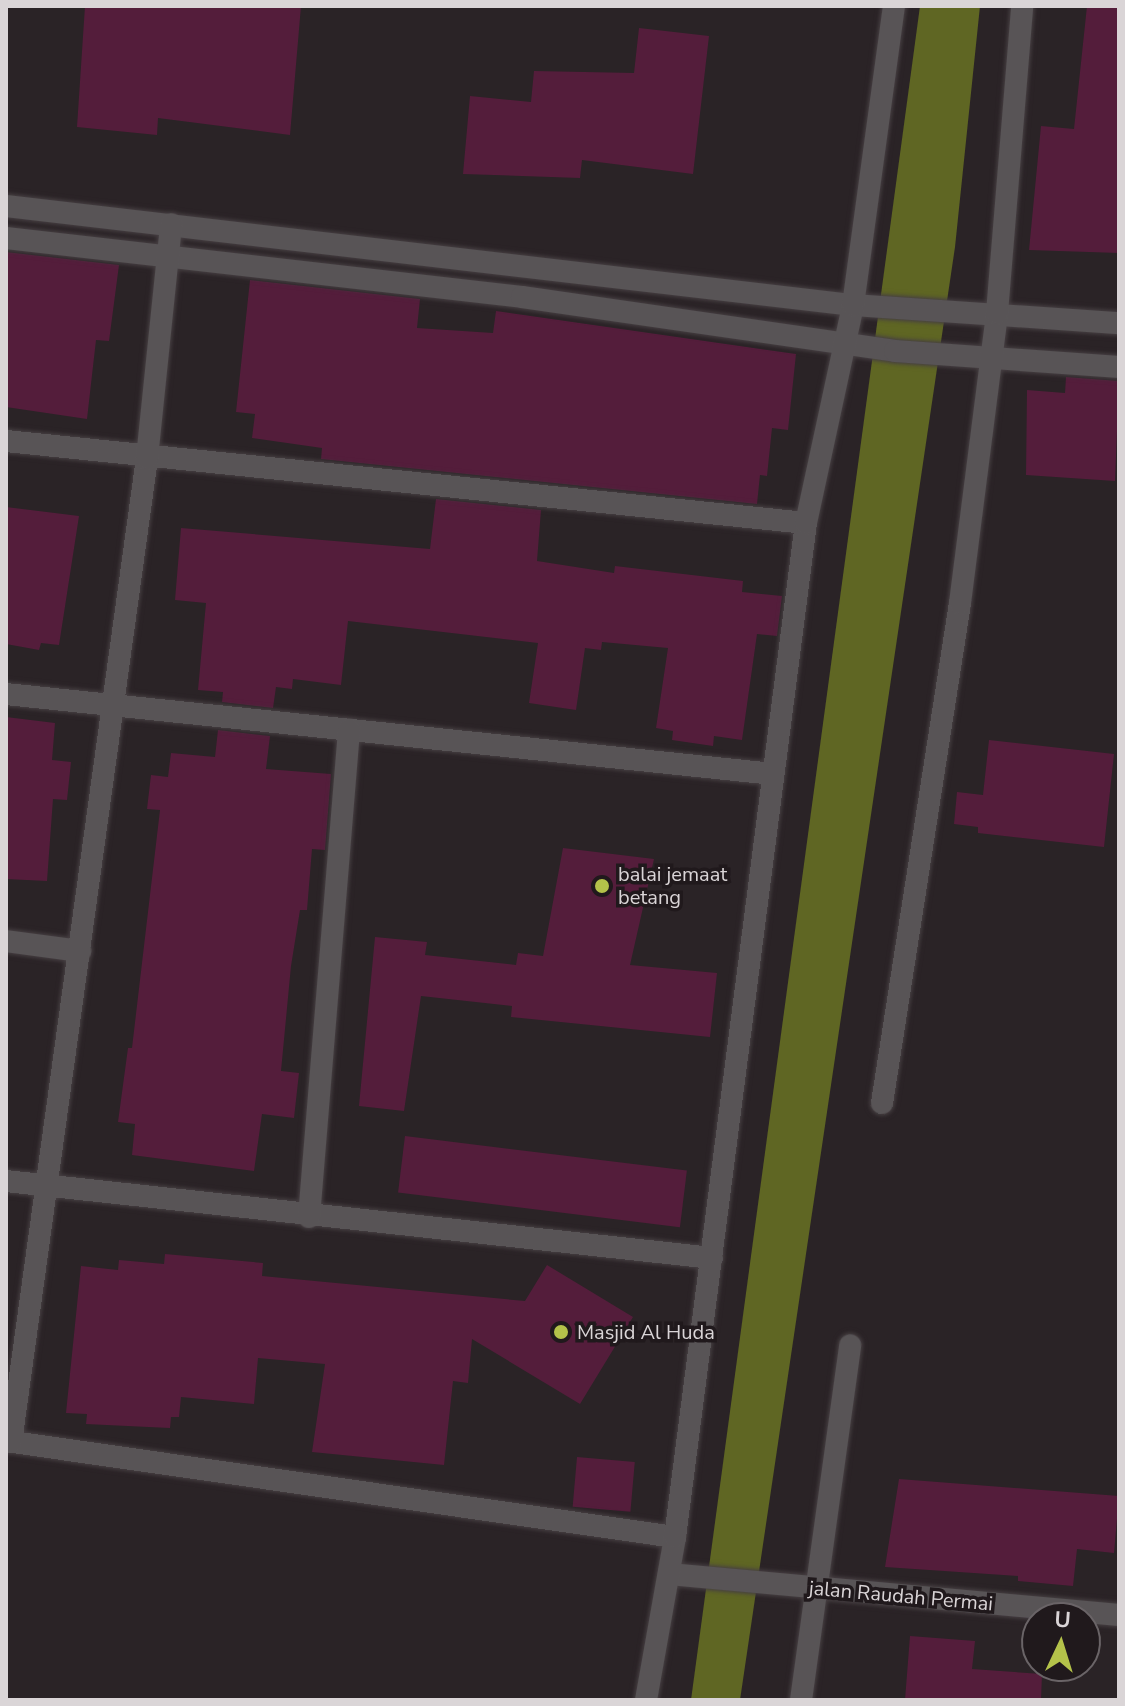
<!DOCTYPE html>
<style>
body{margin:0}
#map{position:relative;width:1125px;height:1706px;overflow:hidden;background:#2a2326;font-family:"Nunito Sans",sans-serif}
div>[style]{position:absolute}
.water>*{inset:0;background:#5f6623}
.building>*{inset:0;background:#541d3b;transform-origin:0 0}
.roads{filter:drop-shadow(0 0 2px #463f42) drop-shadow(0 0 2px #463f42)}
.minor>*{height:22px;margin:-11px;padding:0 11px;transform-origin:11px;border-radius:11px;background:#585456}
.dots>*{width:22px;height:22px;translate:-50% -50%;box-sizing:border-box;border:4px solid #20191c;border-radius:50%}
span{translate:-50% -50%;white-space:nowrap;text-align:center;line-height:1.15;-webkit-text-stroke:7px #20191c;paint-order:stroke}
.poi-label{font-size:20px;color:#dad5d7}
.left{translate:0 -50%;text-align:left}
.street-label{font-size:20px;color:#dad5d7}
.frame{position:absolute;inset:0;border:8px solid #dad5d7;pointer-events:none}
.north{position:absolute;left:1021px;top:1602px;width:80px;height:80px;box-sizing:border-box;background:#20191c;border:2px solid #6a6467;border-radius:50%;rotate:4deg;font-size:22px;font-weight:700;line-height:32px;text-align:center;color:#dad5d7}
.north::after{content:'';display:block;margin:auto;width:28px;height:36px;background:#b4c24a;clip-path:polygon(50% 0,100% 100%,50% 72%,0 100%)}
</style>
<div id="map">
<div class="water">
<i style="clip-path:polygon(920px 6px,980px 6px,955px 247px,740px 1700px,691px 1700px)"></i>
</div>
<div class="building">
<i style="clip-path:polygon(85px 6px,301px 6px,290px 135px,158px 118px,157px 135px,77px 127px)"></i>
<i style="clip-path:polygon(1087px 6px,1119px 6px,1119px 253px,1029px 250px,1041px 126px,1074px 129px)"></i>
<i style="clip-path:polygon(639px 28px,709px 36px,693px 174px,582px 160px,580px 178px,463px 174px,470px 96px,531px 102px,534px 71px,634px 73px)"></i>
<i style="clip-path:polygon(6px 252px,119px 265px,109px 341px,96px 340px,87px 419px,6px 407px)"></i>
<i style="clip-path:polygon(250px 280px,420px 299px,417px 328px,493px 333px,496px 311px,796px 354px,788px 430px,772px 428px,767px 476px,760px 475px,757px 504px,321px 459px,322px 448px,252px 438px,255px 414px,236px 412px)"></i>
<i style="clip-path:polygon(1066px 377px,1119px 381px,1115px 481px,1026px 475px,1027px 390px,1065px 393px)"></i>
<i style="clip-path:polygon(436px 499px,541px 510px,537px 561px,614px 573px,615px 566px,743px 581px,742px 592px,782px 596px,777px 636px,757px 634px,742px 740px,714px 736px,713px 746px,672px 740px,673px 731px,656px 728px,668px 648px,602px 642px,601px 650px,585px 648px,576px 710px,529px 703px,538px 643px,348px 621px,341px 685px,293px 679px,292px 689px,276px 687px,273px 708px,222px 702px,223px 692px,198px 690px,206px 603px,175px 600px,181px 528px,430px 549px)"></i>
<i style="clip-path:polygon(6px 507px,79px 516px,59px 645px,41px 643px,39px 650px,6px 644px)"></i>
<i style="clip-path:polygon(6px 717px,55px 723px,52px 760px,71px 762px,67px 800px,53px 799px,47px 881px,6px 879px)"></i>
<i style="clip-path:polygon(218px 730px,270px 736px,266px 769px,331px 774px,325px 850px,312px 849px,307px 910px,300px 910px,291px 966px,281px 1071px,299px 1073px,294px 1118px,262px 1114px,254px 1171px,132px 1155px,135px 1124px,118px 1122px,128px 1048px,132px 1048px,160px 810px,147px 809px,151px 775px,168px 777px,171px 753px,215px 757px)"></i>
<i style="clip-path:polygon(989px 740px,1114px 754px,1104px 847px,978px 833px,978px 827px,954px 824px,957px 792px,983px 795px)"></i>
<i style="clip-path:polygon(563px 848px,654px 859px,630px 965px,717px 973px,710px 1037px,511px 1017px,512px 1006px,421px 996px,404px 1111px,359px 1106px,375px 937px,427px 942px,425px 955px,516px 965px,518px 953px,543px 956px)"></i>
<i style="left:405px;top:1136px;width:284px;height:57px;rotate:7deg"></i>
<i style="clip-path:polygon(165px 1254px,263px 1263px,262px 1276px,525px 1301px,547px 1265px,633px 1317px,580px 1404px,472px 1339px,468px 1383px,453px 1381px,444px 1465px,312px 1452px,325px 1364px,258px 1358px,254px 1404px,181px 1397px,179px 1417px,171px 1417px,170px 1428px,86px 1424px,87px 1414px,66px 1413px,81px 1266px,118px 1270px,119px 1260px,164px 1264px)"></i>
<i style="left:577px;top:1457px;width:58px;height:50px;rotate:5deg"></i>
<i style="clip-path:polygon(899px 1479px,1119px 1496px,1114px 1553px,1077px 1549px,1073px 1586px,1018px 1581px,1018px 1576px,885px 1567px)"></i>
<i style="clip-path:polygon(910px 1636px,975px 1641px,972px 1669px,1042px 1674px,1041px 1700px,905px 1700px)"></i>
</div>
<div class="roads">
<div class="minor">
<i style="left:6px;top:206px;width:853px;rotate:6.67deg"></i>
<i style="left:853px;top:305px;width:267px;rotate:3.9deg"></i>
<i style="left:6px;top:238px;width:519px;rotate:6.52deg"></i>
<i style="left:522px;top:297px;width:377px;rotate:8.2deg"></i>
<i style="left:895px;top:351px;width:225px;rotate:4.1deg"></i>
<i style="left:6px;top:441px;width:804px;rotate:5.85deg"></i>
<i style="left:6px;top:694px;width:771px;rotate:5.95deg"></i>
<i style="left:6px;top:941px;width:75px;rotate:7.7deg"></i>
<i style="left:882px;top:1103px;width:506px;rotate:-81.13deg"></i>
<i style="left:960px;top:603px;width:292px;rotate:-82.7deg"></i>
<i style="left:997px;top:313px;width:308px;rotate:-85.3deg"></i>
<i style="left:6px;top:1181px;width:710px;rotate:6.22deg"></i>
<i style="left:309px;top:1217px;width:489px;rotate:-85.3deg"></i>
<i style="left:6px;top:1441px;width:676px;rotate:8.17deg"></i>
<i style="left:11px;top:1442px;width:993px;rotate:-82.13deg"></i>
<i style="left:147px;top:458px;width:235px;rotate:-84.1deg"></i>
<i style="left:669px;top:1574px;width:452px;rotate:5.2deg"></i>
<i style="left:646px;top:1700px;width:166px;rotate:-79.9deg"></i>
<i style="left:675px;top:1537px;width:1022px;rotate:-82.64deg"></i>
<i style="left:806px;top:523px;width:223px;rotate:-77.8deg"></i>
<i style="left:853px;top:305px;width:302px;rotate:-82.2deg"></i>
<i style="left:801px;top:1700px;width:358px;rotate:-82.1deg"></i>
</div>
</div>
<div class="dots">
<i style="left:602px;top:886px;background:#b4c24a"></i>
<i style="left:561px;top:1332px;background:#b4c24a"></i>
</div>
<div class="poi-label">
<span class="left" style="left:618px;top:886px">balai jemaat<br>betang</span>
<span class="left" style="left:577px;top:1332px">Masjid Al Huda</span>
</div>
<div class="street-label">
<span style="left:901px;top:1596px;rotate:5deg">jalan Raudah Permai</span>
</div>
<div class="frame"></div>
<div class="north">U</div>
</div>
